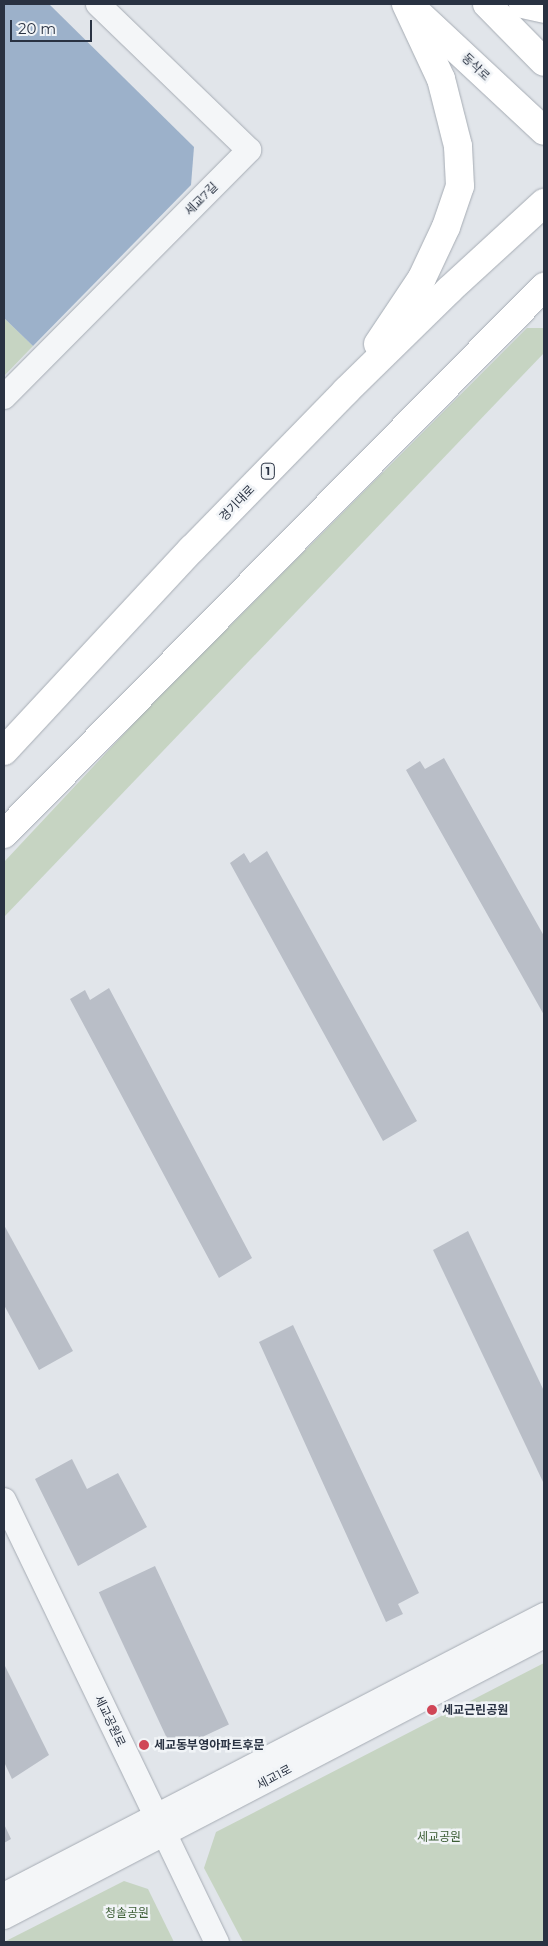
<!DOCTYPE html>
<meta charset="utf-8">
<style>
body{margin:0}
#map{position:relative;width:548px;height:1946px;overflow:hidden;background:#e1e5ea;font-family:Montserrat,"Noto Sans KR",sans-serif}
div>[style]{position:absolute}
.green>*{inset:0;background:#c6d4c2}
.water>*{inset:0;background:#9cb1ca}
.building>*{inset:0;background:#b9bec7;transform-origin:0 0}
.roads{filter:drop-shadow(0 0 1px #a6acb4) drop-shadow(0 0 1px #a6acb4)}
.street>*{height:24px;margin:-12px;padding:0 12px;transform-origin:12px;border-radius:12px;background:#f4f6f8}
.secondary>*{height:28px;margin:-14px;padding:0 14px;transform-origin:14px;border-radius:14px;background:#fff}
.primary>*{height:28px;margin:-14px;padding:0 14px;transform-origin:14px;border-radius:14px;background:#fff}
.dots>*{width:14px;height:14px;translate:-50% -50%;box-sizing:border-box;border:2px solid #f1f4f7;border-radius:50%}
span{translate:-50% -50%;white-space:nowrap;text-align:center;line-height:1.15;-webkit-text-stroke:5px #f1f4f7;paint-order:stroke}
.shield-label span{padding:1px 4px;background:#f1f4f7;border:1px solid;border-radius:4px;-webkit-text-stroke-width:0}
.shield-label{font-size:11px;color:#293242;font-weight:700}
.street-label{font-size:12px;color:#293242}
.poi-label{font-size:12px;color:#293242;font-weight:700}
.left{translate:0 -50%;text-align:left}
.park-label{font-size:12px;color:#3d5e36}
.frame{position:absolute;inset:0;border:5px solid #293242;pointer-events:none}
.scale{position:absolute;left:10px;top:20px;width:82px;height:22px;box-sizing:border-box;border:2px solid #293242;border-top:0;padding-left:6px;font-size:15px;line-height:18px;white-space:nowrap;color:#293242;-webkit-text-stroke:4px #f1f4f7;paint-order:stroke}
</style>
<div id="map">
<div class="green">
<i style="clip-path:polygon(4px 318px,33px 346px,4px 376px)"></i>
<i style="clip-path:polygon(527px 328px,544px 328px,544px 353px,4px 917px,4px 862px,149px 707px)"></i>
<i style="clip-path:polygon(544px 1663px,544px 1942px,243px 1942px,204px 1868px,216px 1832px)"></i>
<i style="clip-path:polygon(124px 1881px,148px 1889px,174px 1942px,4px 1942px)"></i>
</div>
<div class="water">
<i style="clip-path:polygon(4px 4px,49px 4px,194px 147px,191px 185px,33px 346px,4px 318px)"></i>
</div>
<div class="building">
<i style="clip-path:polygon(444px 758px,544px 936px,544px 1015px,406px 770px,420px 761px,425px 769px)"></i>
<i style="clip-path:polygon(267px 851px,417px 1121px,383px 1141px,230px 863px,244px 853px,250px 863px)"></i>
<i style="clip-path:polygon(109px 988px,252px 1258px,219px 1278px,70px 999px,85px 990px,90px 1000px)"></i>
<i style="clip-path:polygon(4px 1225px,73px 1351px,39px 1370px,4px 1305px)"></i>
<i style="clip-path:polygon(468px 1231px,544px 1391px,544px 1484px,433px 1250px)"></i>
<i style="clip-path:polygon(293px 1325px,419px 1593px,398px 1604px,403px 1614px,386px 1622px,259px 1342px)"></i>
<i style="clip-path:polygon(72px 1459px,87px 1489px,118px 1473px,147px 1527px,78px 1566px,35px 1479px)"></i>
<i style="left:155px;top:1566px;width:175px;height:62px;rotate:65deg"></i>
<i style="clip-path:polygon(4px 1664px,49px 1755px,12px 1779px,4px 1762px)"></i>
<i style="clip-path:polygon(4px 1824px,11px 1839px,4px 1843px)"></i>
</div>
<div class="roads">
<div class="street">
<i style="left:4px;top:397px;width:348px;rotate:-45.2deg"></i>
<i style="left:249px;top:150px;width:210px;rotate:-136deg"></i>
<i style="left:4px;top:1500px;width:491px;rotate:64.3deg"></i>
<i style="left:4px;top:1895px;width:608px;rotate:-27.41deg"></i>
<i style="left:4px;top:1917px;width:609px;rotate:-27.49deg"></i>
</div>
<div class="secondary">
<i style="left:408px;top:4px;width:186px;rotate:43deg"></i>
<i style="left:487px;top:4px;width:81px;rotate:45.5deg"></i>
</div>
<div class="primary">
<i style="left:523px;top:4px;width:22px;rotate:13deg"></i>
<i style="left:378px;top:344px;width:79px;rotate:-56.3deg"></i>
<i style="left:422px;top:278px;width:56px;rotate:-64.8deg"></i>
<i style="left:446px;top:227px;width:43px;rotate:-71.1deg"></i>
<i style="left:460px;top:186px;width:40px;rotate:-92.9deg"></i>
<i style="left:458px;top:146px;width:69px;rotate:-104.2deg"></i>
<i style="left:441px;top:79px;width:83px;rotate:-115deg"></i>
<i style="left:4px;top:751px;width:276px;rotate:-47.1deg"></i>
<i style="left:192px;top:549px;width:221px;rotate:-45.7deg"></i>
<i style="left:346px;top:391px;width:144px;rotate:-44.4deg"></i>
<i style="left:449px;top:290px;width:129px;rotate:-42.5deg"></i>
<i style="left:4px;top:834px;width:769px;rotate:-45.37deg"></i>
</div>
</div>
<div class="dots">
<i style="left:432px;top:1710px;background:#d04657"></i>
<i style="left:144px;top:1745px;background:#d04657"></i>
</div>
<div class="shield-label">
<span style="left:268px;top:471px">1</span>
</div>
<div class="street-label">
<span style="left:476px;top:67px;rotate:43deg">동삭로</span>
<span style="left:201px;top:199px;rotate:-45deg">세교7길</span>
<span style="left:237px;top:503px;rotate:-46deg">경기대로</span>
<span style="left:110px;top:1721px;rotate:64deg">세교공원로</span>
<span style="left:274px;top:1777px;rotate:-28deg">세교1로</span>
</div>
<div class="poi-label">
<span class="left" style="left:442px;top:1710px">세교근린공원</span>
<span class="left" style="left:154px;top:1745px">세교동부영아파트후문</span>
</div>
<div class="park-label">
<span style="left:439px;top:1837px">세교공원</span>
<span style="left:127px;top:1913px">청솔공원</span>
</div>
<div class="frame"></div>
<div class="scale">20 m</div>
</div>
